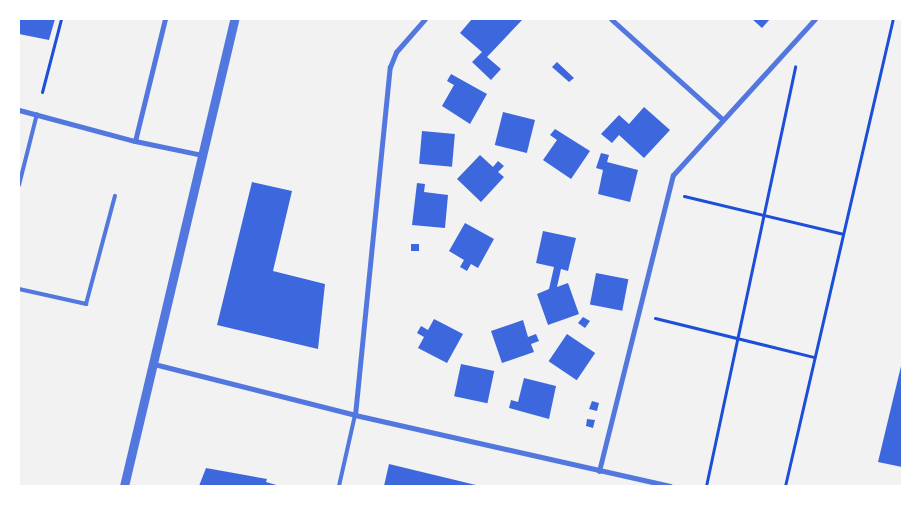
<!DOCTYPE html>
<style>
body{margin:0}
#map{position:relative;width:921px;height:505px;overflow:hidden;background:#f2f2f2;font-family:"Sofia Sans Condensed",sans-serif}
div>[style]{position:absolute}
.building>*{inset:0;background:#3d67dc;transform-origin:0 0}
.path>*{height:3px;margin:-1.5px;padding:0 1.5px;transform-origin:1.5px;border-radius:1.5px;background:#1d4ed8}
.service>*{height:4px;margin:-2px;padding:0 2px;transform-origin:2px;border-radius:2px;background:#5277de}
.minor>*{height:5px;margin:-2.5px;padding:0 2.5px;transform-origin:2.5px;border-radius:2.5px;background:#5277de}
.tertiary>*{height:9px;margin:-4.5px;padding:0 4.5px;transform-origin:4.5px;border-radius:4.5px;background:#5277de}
span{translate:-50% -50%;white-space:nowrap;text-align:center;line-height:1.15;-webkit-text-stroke:4px #fff;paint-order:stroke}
.frame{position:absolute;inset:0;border:20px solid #fff;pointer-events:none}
</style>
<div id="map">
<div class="building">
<i style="clip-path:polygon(19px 19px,55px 19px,49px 40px,19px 34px)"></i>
<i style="clip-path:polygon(472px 19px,523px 19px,487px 57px,501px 69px,491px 80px,472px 62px,482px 52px,460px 33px)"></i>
<i style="clip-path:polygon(752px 19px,770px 19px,762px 28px)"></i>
<i style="clip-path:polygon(557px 62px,574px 78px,569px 82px,552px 67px)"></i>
<i style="clip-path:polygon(451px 74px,487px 94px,470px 124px,442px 106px,454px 85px,447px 81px)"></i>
<i style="clip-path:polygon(644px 107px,670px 130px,644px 158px,619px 135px,612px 143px,601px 134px,619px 115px,629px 124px)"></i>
<i style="left:503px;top:112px;width:33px;height:34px;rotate:14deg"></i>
<i style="clip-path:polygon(555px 129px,590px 151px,571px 179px,543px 160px,557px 140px,550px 135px)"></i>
<i style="left:422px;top:131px;width:33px;height:33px;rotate:5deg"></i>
<i style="clip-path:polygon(601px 153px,609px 155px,607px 162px,638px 170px,630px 202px,598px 194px,603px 170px,596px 168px)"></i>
<i style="clip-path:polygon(480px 155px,493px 167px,498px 161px,504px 166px,498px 172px,504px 177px,481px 202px,457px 179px)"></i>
<i style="clip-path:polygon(252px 182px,292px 191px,273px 271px,325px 284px,318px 349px,217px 325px)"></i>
<i style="clip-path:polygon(417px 183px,425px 184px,424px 192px,448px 195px,445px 228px,412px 225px)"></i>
<i style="clip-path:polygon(465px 223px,494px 239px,478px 268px,471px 264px,467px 271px,460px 267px,464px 260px,449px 251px)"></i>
<i style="clip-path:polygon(543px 231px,576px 238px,568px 271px,561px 269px,557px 287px,568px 283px,579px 314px,548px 325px,537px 294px,549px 289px,554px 267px,536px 263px)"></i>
<i style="left:411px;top:244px;width:8px;height:7px"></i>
<i style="left:596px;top:273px;width:33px;height:32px;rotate:11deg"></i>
<i style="clip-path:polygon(583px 317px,590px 321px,585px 328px,578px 323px)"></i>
<i style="clip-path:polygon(434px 319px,463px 334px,447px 363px,418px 348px,424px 337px,417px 333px,421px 326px,428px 330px)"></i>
<i style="clip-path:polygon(523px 320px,528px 337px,536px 334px,539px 341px,531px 344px,534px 352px,502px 363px,491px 331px)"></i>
<i style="left:567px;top:334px;width:34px;height:33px;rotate:34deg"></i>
<i style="clip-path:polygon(902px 362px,902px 467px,878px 462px)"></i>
<i style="left:461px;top:364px;width:34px;height:33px;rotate:12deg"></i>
<i style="clip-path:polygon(524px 378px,556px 386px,549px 419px,509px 408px,511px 400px,518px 402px)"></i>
<i style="clip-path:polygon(592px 401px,599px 403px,597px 411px,589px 409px)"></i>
<i style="clip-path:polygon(587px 419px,595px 420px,593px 428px,586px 426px)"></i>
<i style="clip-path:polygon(389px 464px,480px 486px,384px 486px)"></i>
<i style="clip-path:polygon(206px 468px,267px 479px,266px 482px,280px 486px,199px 486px)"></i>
</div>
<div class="path">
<i style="left:42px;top:92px;width:75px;rotate:-75.4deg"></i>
<i style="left:684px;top:196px;width:163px;rotate:13.4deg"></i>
<i style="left:655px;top:318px;width:164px;rotate:13.8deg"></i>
<i style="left:706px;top:486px;width:429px;rotate:-78deg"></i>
<i style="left:785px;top:486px;width:479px;rotate:-77deg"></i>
</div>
<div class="service">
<i style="left:19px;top:185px;width:73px;rotate:-75.8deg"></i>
<i style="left:19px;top:289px;width:69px;rotate:12.6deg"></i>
<i style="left:86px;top:304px;width:112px;rotate:-75deg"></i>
<i style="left:339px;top:486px;width:73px;rotate:-77.3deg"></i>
</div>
<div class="minor">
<i style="left:611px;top:19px;width:149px;rotate:42deg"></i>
<i style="left:19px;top:110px;width:120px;rotate:15deg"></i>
<i style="left:135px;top:141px;width:68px;rotate:11.8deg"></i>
<i style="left:135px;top:141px;width:126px;rotate:-76.2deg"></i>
<i style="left:154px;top:364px;width:207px;rotate:14.2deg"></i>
<i style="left:355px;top:415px;width:323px;rotate:12.7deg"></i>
<i style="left:355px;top:415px;width:350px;rotate:-84.3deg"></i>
<i style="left:390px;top:67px;width:16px;rotate:-68deg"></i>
<i style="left:396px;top:52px;width:44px;rotate:-48.7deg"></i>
<i style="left:599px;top:471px;width:305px;rotate:-76deg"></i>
<i style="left:673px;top:175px;width:211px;rotate:-47.7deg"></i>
</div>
<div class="tertiary">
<i style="left:124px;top:486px;width:480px;rotate:-76.7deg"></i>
</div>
<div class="frame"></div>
</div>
